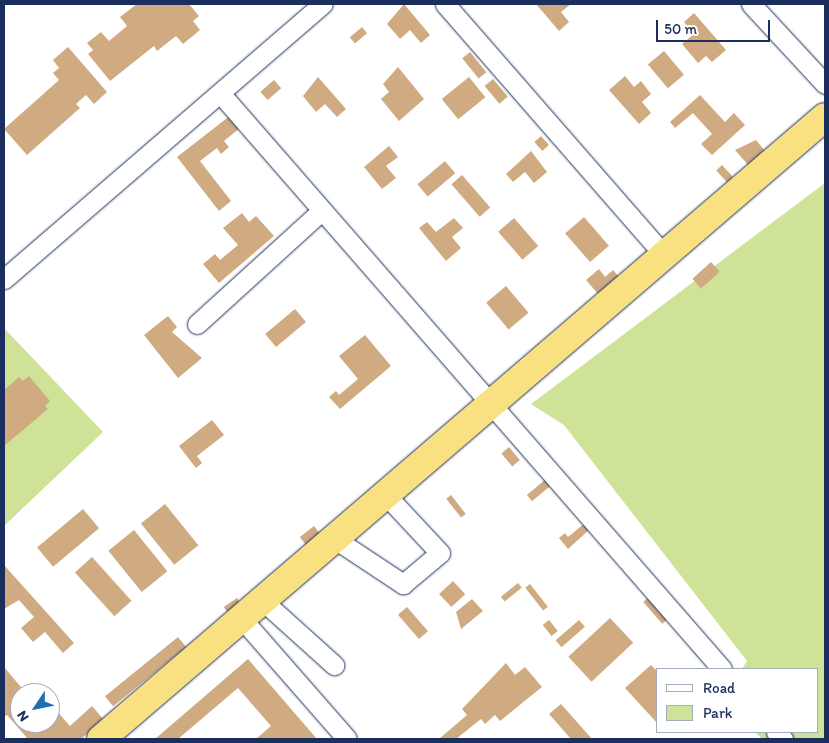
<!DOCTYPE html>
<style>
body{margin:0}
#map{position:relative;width:829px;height:743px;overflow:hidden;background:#fff;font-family:Itim,sans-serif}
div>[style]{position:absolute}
.green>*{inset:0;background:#cee398}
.building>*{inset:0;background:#d0ab82;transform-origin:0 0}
.roads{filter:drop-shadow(0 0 1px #1b2f5e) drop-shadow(0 0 1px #1b2f5e)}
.minor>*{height:19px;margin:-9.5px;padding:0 9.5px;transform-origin:9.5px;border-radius:9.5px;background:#fff}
.highway>*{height:28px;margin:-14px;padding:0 14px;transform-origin:14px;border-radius:14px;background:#f9e181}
span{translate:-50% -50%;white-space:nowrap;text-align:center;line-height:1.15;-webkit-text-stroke:4.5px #fff;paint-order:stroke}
.frame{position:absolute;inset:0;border:5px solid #1b2f5e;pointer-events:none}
.legend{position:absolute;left:656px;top:668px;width:162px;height:65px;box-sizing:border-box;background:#fff;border:1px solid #a4acbf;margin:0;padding:6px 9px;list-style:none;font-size:15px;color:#1b2f5e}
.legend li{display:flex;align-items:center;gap:10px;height:25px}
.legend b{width:25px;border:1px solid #a4acbf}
.north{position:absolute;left:10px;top:683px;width:50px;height:50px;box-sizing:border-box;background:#fff;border:1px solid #a4acbf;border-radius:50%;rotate:236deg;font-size:14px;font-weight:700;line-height:20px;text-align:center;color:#1b2f5e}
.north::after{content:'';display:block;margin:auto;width:18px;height:22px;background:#1f6fb2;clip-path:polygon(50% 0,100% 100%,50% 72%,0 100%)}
.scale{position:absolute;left:656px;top:20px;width:114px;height:22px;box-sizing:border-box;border:2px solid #1b2f5e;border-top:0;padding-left:6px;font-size:15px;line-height:18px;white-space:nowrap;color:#1b2f5e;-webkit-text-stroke:4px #fff;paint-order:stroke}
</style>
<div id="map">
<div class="green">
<i style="clip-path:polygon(825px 183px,825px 739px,762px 739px,755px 732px,818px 732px,818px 669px,742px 669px,747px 661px,564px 425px,531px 404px)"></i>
<i style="clip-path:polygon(4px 328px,103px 432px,4px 526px)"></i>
</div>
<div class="building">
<i style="clip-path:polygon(137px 4px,189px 4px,199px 16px,193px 21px,200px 30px,183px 44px,176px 36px,157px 51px,154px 46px,110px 81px,88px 54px,93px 50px,87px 43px,101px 32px,109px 41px,127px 26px,120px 17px)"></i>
<i style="clip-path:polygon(404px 4px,430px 35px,421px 43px,410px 30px,400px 39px,387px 24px)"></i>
<i style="clip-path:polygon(536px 4px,571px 4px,561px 12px,569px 22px,559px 31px)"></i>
<i style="clip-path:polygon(694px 13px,726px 50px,712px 62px,706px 56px,698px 63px,682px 44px,694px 34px,684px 22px)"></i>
<i style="left:362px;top:27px;width:8px;height:16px;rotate:50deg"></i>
<i style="clip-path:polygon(68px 47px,107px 92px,94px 104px,86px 95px,76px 104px,80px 108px,27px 155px,4px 129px,59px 80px,53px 73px,59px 68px,53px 60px)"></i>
<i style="left:664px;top:51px;width:31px;height:21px;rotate:50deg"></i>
<i style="left:470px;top:52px;width:26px;height:10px;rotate:51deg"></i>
<i style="clip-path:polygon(398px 67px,424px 99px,399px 121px,381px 99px,389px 92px,383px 84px)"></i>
<i style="clip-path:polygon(625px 76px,634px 87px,641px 81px,651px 94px,642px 102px,651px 113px,639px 124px,609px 90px)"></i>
<i style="clip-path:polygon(318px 77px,346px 109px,337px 117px,325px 104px,316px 112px,303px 96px)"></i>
<i style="left:469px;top:77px;width:26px;height:35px;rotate:51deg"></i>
<i style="left:493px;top:79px;width:23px;height:11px;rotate:50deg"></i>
<i style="left:274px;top:80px;width:11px;height:18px;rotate:49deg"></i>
<i style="clip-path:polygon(700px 95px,725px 122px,734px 113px,745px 125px,712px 155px,701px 144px,712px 134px,693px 113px,675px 128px,670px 122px)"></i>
<i style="clip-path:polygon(231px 115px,240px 128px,224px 141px,229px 147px,221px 154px,217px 148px,200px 161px,231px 201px,219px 211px,177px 157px)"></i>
<i style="left:541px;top:136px;width:12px;height:9px;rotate:48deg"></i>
<i style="clip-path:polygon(756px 140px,765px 151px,749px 166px,735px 150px)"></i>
<i style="clip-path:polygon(389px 146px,398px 157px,386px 166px,396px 178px,382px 189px,364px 167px)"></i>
<i style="clip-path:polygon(531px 151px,547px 172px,534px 183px,525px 172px,513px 182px,506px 174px)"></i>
<i style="left:445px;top:161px;width:16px;height:36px;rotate:50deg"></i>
<i style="left:722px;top:165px;width:16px;height:8px;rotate:47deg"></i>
<i style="left:462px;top:175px;width:43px;height:14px;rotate:49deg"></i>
<i style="clip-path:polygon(242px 213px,249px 222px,256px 216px,274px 236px,219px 283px,203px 264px,215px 254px,220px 260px,238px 245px,223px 228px)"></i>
<i style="left:584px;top:217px;width:38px;height:25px;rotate:49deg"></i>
<i style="clip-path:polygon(454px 218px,463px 228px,452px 237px,461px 248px,446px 261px,419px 228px,427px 222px,436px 232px)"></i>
<i style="left:514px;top:218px;width:37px;height:21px;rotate:49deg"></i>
<i style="left:711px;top:262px;width:13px;height:25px;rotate:48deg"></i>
<i style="clip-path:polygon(599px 269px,605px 277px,613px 270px,619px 277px,599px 295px,586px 280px)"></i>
<i style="left:506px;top:286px;width:35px;height:26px;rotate:50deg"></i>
<i style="left:295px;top:309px;width:17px;height:39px;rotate:50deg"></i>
<i style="clip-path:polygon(168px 316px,177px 327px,172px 332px,202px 358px,178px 378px,144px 335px)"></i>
<i style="clip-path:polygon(365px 335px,391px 366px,340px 409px,329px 397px,336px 391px,339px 395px,358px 379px,339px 356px)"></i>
<i style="clip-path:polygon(29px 376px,50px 401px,45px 406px,48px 409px,4px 446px,4px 390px,19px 377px,23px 381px)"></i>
<i style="clip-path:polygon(212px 420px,224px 435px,197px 456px,202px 463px,196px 468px,179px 446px)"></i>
<i style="left:509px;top:447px;width:17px;height:10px;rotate:50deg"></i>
<i style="left:546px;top:479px;width:8px;height:25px;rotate:50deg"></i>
<i style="left:451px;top:495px;width:24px;height:6px;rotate:52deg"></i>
<i style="left:165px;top:504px;width:53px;height:31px;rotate:51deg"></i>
<i style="left:83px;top:509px;width:25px;height:60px;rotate:50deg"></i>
<i style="clip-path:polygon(585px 523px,590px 529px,568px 549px,559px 538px,565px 533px,568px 537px)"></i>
<i style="left:314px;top:526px;width:11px;height:18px;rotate:52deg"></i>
<i style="left:134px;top:530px;width:53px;height:33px;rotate:51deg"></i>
<i style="left:92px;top:557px;width:59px;height:23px;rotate:48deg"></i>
<i style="clip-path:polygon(4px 565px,74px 643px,63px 653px,45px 632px,33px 642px,21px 628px,34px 617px,19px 600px,4px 609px)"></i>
<i style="left:453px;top:581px;width:18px;height:19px;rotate:47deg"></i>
<i style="left:518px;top:583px;width:6px;height:22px;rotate:51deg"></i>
<i style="left:530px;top:584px;width:29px;height:6px;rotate:52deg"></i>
<i style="left:650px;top:596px;width:29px;height:9px;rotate:49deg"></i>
<i style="left:237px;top:598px;width:7px;height:16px;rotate:56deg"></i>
<i style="clip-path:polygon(472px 599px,483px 611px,461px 629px,456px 612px)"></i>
<i style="left:407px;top:607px;width:32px;height:12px;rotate:49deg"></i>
<i style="left:610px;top:618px;width:34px;height:57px;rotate:47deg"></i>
<i style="left:549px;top:620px;width:14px;height:8px;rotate:51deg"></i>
<i style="left:579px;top:620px;width:9px;height:31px;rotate:49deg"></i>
<i style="left:178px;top:637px;width:13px;height:94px;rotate:51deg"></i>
<i style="clip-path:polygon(248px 659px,317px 739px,256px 739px,271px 726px,238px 688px,178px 739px,155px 739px)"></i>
<i style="clip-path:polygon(506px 663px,515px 675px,525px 667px,542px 687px,500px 721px,495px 715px,485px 724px,481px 719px,456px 739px,439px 739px,467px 715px,462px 709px)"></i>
<i style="clip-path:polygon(651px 665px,658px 672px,658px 724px,625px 688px)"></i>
<i style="clip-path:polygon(4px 667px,26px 693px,20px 693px,20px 723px,50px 723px,50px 703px,70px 726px,92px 706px,104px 720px,81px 739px,28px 739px,7px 715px,4px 717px)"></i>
<i style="clip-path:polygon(561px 704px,592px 739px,571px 739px,549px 714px)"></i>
</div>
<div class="roads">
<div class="minor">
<i style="left:445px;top:4px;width:333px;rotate:48.9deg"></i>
<i style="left:751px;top:4px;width:109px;rotate:47.2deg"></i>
<i style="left:220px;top:93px;width:764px;rotate:48.93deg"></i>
<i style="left:4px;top:279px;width:421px;rotate:-40.8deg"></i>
<i style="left:197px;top:324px;width:168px;rotate:-42.3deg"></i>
<i style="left:335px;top:539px;width:82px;rotate:33.5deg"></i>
<i style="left:403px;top:584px;width:48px;rotate:-40deg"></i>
<i style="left:440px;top:553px;width:79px;rotate:-133deg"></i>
<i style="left:263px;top:601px;width:96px;rotate:42deg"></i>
<i style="left:242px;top:619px;width:159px;rotate:48.8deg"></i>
<i style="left:776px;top:732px;width:10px;rotate:45deg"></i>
</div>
<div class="highway">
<i style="left:101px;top:739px;width:954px;rotate:-40.67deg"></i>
</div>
</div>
<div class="frame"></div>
<ul class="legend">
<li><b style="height:6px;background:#fff"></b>Road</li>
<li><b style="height:14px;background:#cee398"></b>Park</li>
</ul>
<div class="north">N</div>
<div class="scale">50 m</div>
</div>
